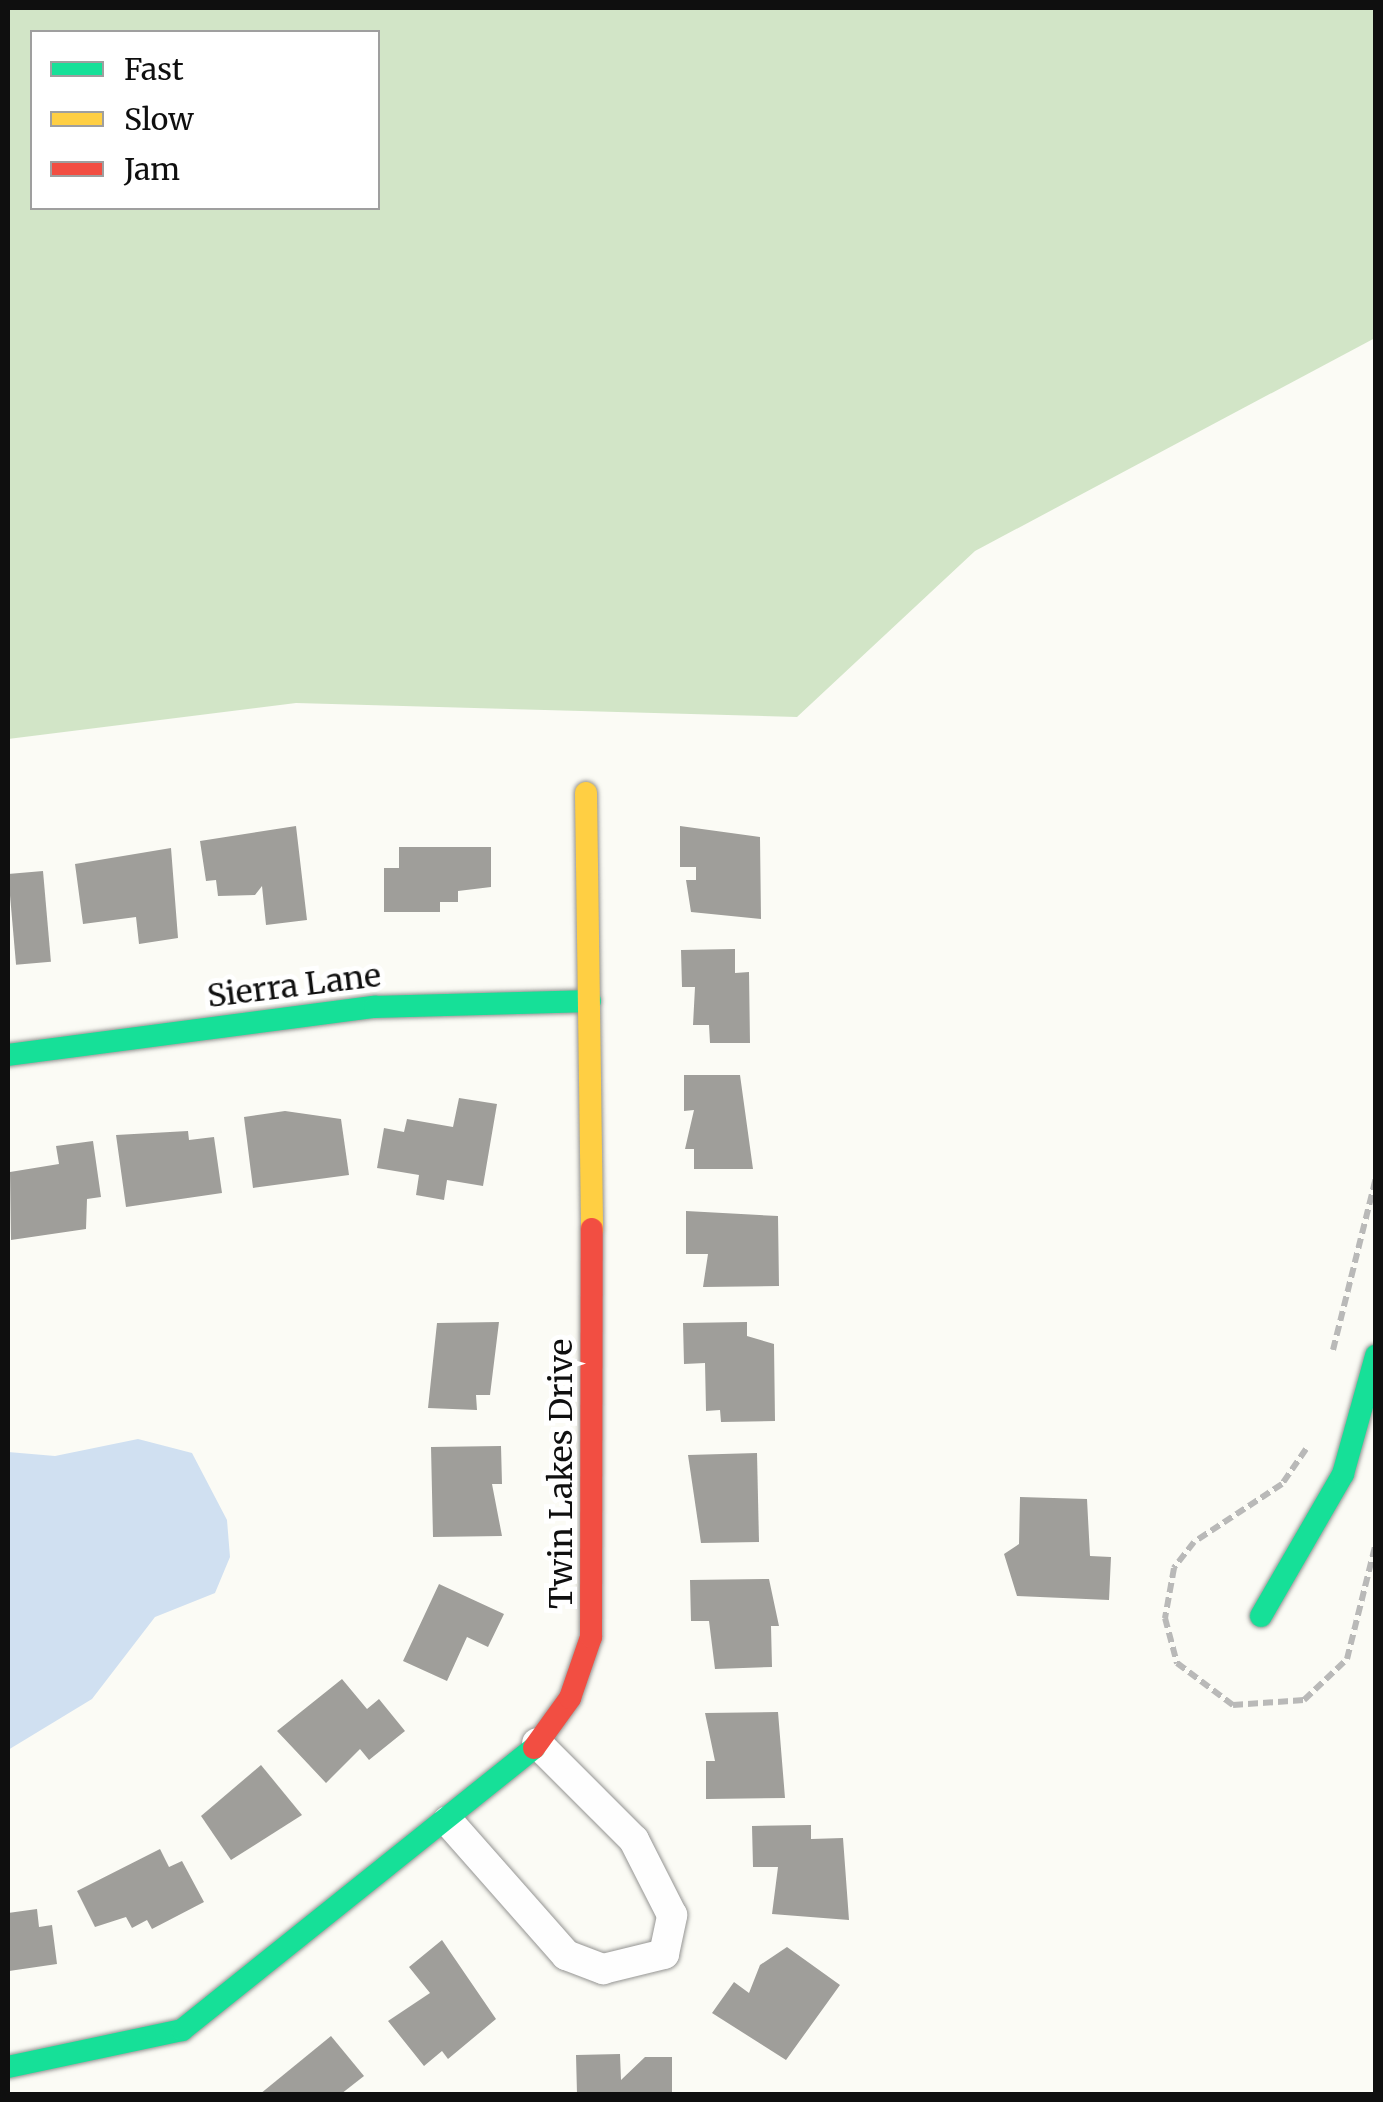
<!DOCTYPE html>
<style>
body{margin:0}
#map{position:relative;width:1383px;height:2102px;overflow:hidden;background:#fbfbf5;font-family:Merriweather,serif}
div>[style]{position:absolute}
.forest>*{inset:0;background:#d2e5c7}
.water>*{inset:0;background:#d0e0f1}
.building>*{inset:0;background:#9f9e9a;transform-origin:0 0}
.path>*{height:6px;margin-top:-3px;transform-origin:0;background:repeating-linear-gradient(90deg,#b9b9b8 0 10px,transparent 0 15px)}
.roads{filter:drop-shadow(0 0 2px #959593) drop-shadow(0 0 2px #959593)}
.street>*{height:30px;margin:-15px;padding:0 15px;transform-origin:15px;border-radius:15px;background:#fefefe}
.fast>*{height:22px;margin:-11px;padding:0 11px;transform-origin:11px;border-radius:11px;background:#16e098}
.slow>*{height:22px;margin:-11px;padding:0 11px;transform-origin:11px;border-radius:11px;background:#ffcf43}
.jam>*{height:22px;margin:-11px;padding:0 11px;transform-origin:11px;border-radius:11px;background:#f24e42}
span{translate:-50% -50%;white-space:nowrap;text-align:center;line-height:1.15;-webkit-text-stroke:10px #fff;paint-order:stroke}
.street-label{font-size:32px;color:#0f0f0f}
.frame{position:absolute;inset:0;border:10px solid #0f0f0f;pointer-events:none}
.legend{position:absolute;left:30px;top:30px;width:350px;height:180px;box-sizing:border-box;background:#fff;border:2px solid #9f9f9f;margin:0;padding:12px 18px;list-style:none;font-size:30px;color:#0f0f0f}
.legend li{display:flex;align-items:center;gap:20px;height:50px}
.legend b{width:50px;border:2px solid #9f9f9f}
</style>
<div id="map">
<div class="forest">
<i style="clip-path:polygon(evenodd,8px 8px,1375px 8px,1375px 338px,975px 551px,797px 717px,296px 703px,8px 739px,8px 8px,32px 32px,378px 32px,378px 208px,32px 208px,32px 32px)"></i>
</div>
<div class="water">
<i style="clip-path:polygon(138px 1439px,192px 1453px,227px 1520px,230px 1557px,215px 1593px,155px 1617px,92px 1699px,8px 1750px,8px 1452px,55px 1456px)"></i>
</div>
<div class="building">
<i style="clip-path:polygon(296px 826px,307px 920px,266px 925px,262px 886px,255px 895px,218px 896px,216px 880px,206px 881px,200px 841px)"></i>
<i style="clip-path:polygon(680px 826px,760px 837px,761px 919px,691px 912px,686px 880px,696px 880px,696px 867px,680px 867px)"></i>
<i style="clip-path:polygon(399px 847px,491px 847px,491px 887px,458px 891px,458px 902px,440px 902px,440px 912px,384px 912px,384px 868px,399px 868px)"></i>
<i style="clip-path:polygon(171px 848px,178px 938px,139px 944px,136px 917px,83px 924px,75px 864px)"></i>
<i style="left:43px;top:871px;width:91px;height:35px;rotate:85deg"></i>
<i style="clip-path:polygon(735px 949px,735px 973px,749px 972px,750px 1043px,710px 1043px,709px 1025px,693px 1025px,695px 987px,682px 987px,681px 950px)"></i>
<i style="clip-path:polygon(684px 1075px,740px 1075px,753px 1169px,694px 1169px,694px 1149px,685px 1149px,694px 1110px,684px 1111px)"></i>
<i style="clip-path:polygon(459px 1098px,497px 1104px,483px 1186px,447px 1180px,444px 1200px,416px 1195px,419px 1175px,377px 1168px,384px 1128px,404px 1132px,407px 1119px,453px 1127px)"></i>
<i style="clip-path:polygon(285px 1111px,341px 1119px,349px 1175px,253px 1188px,244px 1117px)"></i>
<i style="clip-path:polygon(188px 1131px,189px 1140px,214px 1137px,222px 1193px,126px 1207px,116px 1135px)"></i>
<i style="clip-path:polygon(93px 1141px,101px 1197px,87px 1199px,86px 1229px,11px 1240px,10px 1172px,59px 1164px,56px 1146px)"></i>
<i style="clip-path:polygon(686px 1211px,778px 1216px,779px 1286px,703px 1287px,708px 1254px,686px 1254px)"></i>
<i style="clip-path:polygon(499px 1322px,490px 1395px,476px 1395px,477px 1410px,428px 1408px,437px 1323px)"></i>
<i style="clip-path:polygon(747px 1322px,747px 1336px,774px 1344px,775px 1421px,721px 1422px,720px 1410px,706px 1411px,705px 1363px,684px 1364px,683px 1323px)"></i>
<i style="clip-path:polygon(501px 1446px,502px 1484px,492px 1484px,502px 1536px,433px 1537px,431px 1447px)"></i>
<i style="clip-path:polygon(757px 1453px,759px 1542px,701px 1543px,688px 1455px)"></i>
<i style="clip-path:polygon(1020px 1497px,1087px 1499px,1090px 1556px,1111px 1557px,1109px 1600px,1017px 1596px,1004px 1554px,1019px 1544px)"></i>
<i style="clip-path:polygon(769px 1579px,779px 1626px,771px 1626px,772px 1667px,715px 1669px,709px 1621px,691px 1621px,690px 1580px)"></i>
<i style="clip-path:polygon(439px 1584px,504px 1614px,488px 1647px,467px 1637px,447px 1681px,403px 1661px)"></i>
<i style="clip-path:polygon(342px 1679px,367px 1709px,379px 1699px,405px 1731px,369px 1760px,360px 1749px,326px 1783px,277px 1731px)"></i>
<i style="clip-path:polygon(778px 1712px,785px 1798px,706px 1799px,706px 1761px,715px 1761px,705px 1713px)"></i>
<i style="clip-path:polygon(261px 1765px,302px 1815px,231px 1860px,201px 1816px)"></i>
<i style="clip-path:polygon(811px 1825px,811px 1839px,843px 1838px,849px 1920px,772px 1914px,778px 1867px,753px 1867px,752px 1826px)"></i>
<i style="clip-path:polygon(160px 1849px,169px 1867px,182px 1861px,204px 1902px,152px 1929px,147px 1920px,132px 1928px,126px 1917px,95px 1927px,77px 1891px)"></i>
<i style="clip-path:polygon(37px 1909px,39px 1927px,52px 1925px,57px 1964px,9px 1971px,8px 1913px)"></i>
<i style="clip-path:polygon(442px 1940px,496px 2019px,448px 2059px,442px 2051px,424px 2066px,388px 2021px,430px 1993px,409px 1967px)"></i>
<i style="clip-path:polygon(787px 1947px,840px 1985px,786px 2060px,712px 2013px,734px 1982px,749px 1993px,760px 1965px)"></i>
<i style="clip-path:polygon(331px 2036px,364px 2076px,341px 2094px,260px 2094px)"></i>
<i style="clip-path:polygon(620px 2054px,621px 2080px,645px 2057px,672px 2057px,672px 2094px,577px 2094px,576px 2055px)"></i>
</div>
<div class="path">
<i style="left:1333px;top:1350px;width:178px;rotate:-76deg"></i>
<i style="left:1306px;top:1449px;width:42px;rotate:124.4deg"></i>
<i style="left:1282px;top:1484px;width:105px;rotate:146.6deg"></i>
<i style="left:1194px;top:1542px;width:33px;rotate:128deg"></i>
<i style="left:1174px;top:1568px;width:51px;rotate:100.2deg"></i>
<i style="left:1165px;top:1618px;width:47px;rotate:75.1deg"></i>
<i style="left:1177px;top:1663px;width:70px;rotate:36.9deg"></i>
<i style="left:1233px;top:1705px;width:71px;rotate:-4deg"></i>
<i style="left:1304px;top:1700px;width:59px;rotate:-43.6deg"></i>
<i style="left:1347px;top:1659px;width:120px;rotate:-76deg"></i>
</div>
<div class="roads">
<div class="street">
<i style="left:448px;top:1821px;width:179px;rotate:48.6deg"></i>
<i style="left:566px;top:1955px;width:40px;rotate:21deg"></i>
<i style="left:603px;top:1969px;width:63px;rotate:-13.8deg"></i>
<i style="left:664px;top:1954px;width:40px;rotate:-78deg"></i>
<i style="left:672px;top:1915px;width:84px;rotate:-116.9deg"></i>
<i style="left:634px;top:1840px;width:137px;rotate:-135deg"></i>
</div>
<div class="fast">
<i style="left:8px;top:1055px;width:370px;rotate:-7.5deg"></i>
<i style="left:375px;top:1007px;width:215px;rotate:-1.6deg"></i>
<i style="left:1261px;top:1616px;width:164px;rotate:-60deg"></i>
<i style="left:1343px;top:1474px;width:123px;rotate:-74.4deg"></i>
<i style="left:8px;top:2067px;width:178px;rotate:-12deg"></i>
<i style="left:182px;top:2030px;width:451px;rotate:-38.7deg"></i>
</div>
<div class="slow">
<i style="left:586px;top:793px;width:436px;rotate:89.2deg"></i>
</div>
<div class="jam">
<i style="left:534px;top:1748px;width:62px;rotate:-54.2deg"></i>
<i style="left:570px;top:1698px;width:65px;rotate:-71deg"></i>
<i style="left:591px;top:1637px;width:408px;rotate:-89.9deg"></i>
</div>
</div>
<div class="street-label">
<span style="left:294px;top:986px;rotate:-7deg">Sierra Lane</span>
<span style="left:561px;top:1474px;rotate:-90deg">Twin Lakes Drive</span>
</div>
<div class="frame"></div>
<ul class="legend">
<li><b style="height:12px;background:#16e098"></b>Fast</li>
<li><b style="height:12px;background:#ffcf43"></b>Slow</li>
<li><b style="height:12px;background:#f24e42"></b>Jam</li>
</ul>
</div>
